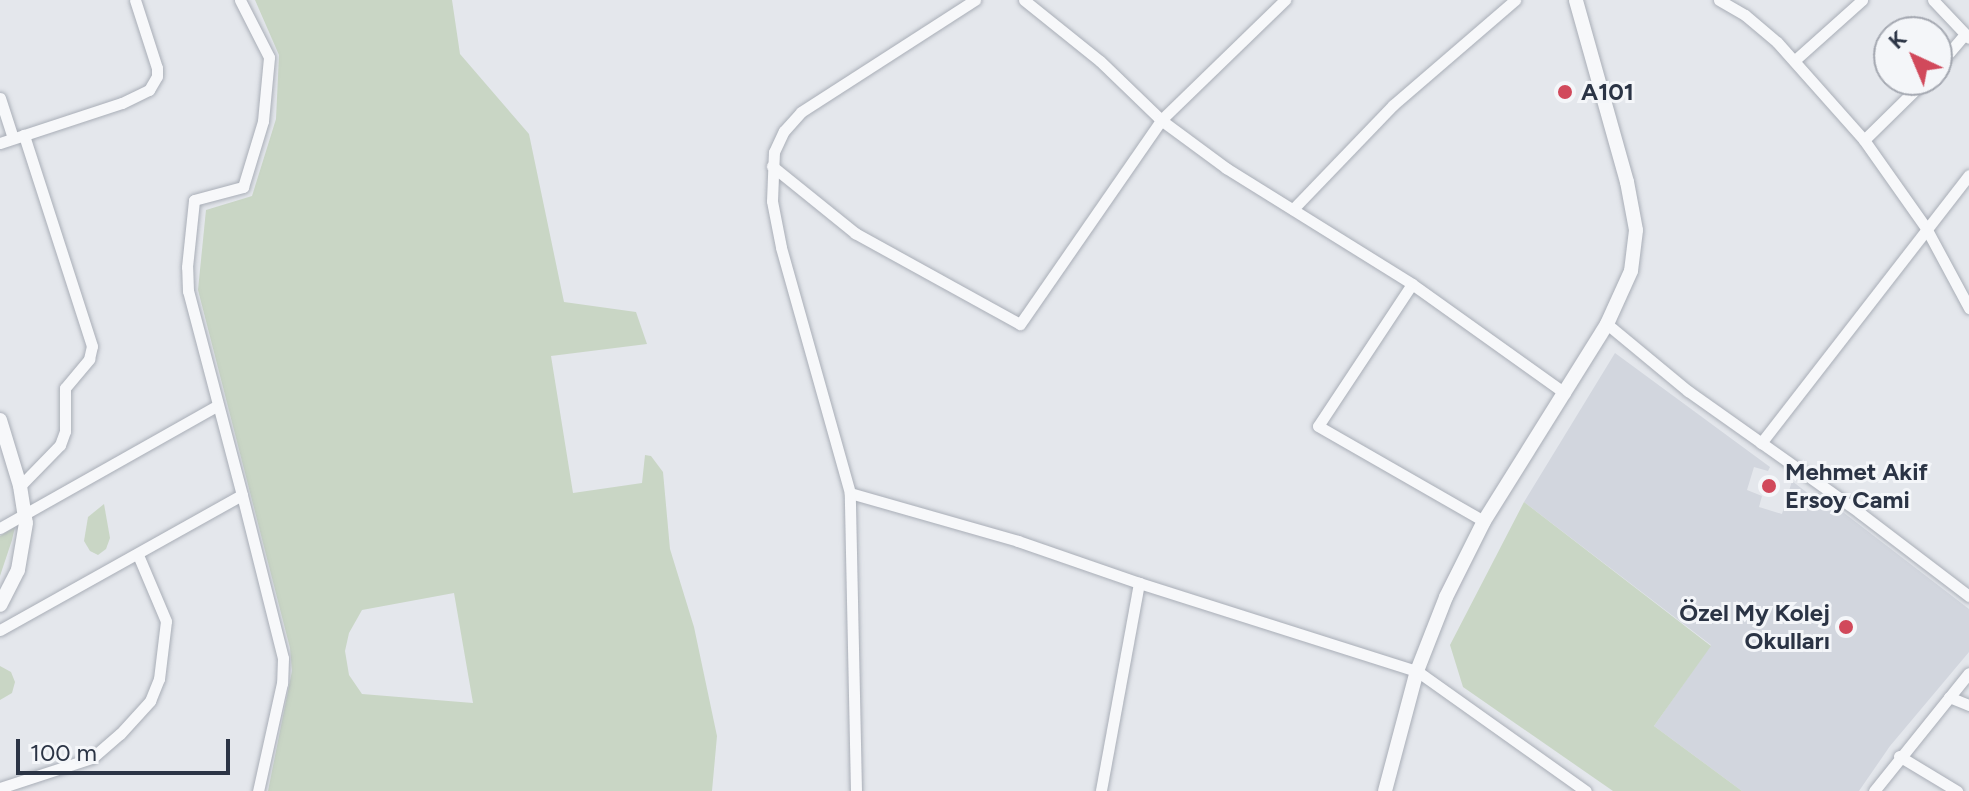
<!DOCTYPE html>
<meta charset="utf-8">
<style>
body{margin:0}
#map{position:relative;width:1969px;height:791px;overflow:hidden;background:#e4e7ec;font-family:Figtree,sans-serif}
div>[style]{position:absolute}
.built>*{inset:0;background:#d2d6de}
.green>*{inset:0;background:#c9d6c5}
.roads{filter:drop-shadow(0 0 2px #a9aeb7) drop-shadow(0 0 2px #a9aeb7)}
.minor>*{height:11px;margin:-5.5px;padding:0 5.5px;transform-origin:5.5px;border-radius:5.5px;background:#f7f8fa}
.tertiary>*{height:14px;margin:-7px;padding:0 7px;transform-origin:7px;border-radius:7px;background:#f7f8fa}
.dots>*{width:22px;height:22px;translate:-50% -50%;box-sizing:border-box;border:4px solid #f4f6f9;border-radius:50%}
span{translate:-50% -50%;white-space:nowrap;text-align:center;line-height:1.15;-webkit-text-stroke:6px #f4f6f9;paint-order:stroke}
.poi-label{font-size:24px;color:#2b3445;font-weight:700}
.left{translate:0 -50%;text-align:left}
.right{translate:-100% -50%;text-align:right}
.north{position:absolute;left:1873px;top:16px;width:80px;height:80px;box-sizing:border-box;background:#f4f6f9;border:2px solid #a4a8b1;border-radius:50%;rotate:316deg;font-size:22px;font-weight:700;line-height:32px;text-align:center;color:#2b3445}
.north::after{content:'';display:block;margin:auto;width:28px;height:36px;background:#d1495b;clip-path:polygon(50% 0,100% 100%,50% 72%,0 100%)}
.scale{position:absolute;left:16px;top:739px;width:214px;height:36px;box-sizing:border-box;border:4px solid #2b3445;border-top:0;padding-left:10px;font-size:24px;line-height:28px;white-space:nowrap;color:#2b3445;-webkit-text-stroke:6px #f4f6f9;paint-order:stroke}
</style>
<div id="map">
<div class="built">
<i style="clip-path:polygon(1615px 353px,1770px 467px,1768px 471px,1754px 467px,1747px 490px,1762px 496px,1759px 507px,1782px 514px,1792px 481px,1814px 498px,1818px 493px,1969px 609px,1969px 652px,1890px 746px,1859px 791px,1742px 791px,1654px 726px,1711px 645px,1524px 502px)"></i>
</div>
<div class="green">
<i style="clip-path:polygon(evenodd,255px 0,452px 0,460px 54px,529px 134px,564px 302px,636px 312px,647px 344px,551px 356px,573px 493px,642px 483px,645px 455px,651px 456px,663px 472px,670px 549px,694px 627px,717px 736px,712px 791px,268px 791px,292px 671px,290px 648px,198px 290px,206px 210px,252px 196px,276px 119px,279px 55px,255px 0,454px 593px,473px 703px,362px 694px,349px 675px,345px 651px,349px 633px,362px 610px,454px 593px)"></i>
<i style="clip-path:polygon(1524px 502px,1711px 646px,1654px 726px,1742px 791px,1613px 791px,1463px 687px,1450px 645px)"></i>
<i style="clip-path:polygon(104px 504px,110px 538px,106px 549px,98px 555px,90px 551px,84px 541px,88px 517px)"></i>
<i style="clip-path:polygon(15px 527px,12px 540px,0 576px,0 536px)"></i>
<i style="clip-path:polygon(0 666px,11px 672px,15px 682px,12px 693px,0 700px)"></i>
</div>
<div class="roads">
<div class="minor">
<i style="left:1024px;top:0;width:97px;rotate:38.8deg"></i>
<i style="left:1100px;top:61px;width:85px;rotate:44deg"></i>
<i style="left:1161px;top:120px;width:81px;rotate:36.4deg"></i>
<i style="left:1226px;top:168px;width:219px;rotate:31.9deg"></i>
<i style="left:1412px;top:284px;width:188px;rotate:35.5deg"></i>
<i style="left:1719px;top:0;width:30px;rotate:30deg"></i>
<i style="left:1745px;top:15px;width:42px;rotate:40.2deg"></i>
<i style="left:1777px;top:42px;width:131px;rotate:48.4deg"></i>
<i style="left:1864px;top:140px;width:108px;rotate:54.8deg"></i>
<i style="left:1926px;top:228px;width:91px;rotate:61.7deg"></i>
<i style="left:1933px;top:0;width:52px;rotate:46.5deg"></i>
<i style="left:1795px;top:60px;width:90px;rotate:-41.8deg"></i>
<i style="left:1937px;top:67px;width:43px;rotate:-49.7deg"></i>
<i style="left:0;top:98px;width:42px;rotate:72deg"></i>
<i style="left:1864px;top:140px;width:86px;rotate:-44.5deg"></i>
<i style="left:0;top:143px;width:128px;rotate:-18.2deg"></i>
<i style="left:122px;top:103px;width:30px;rotate:-26deg"></i>
<i style="left:149px;top:90px;width:16px;rotate:-60deg"></i>
<i style="left:157px;top:76px;width:8px;rotate:-90deg"></i>
<i style="left:157px;top:68px;width:71px;rotate:-107.9deg"></i>
<i style="left:772px;top:166px;width:107px;rotate:38.9deg"></i>
<i style="left:855px;top:233px;width:188px;rotate:28.9deg"></i>
<i style="left:1020px;top:324px;width:248px;rotate:-55.3deg"></i>
<i style="left:1161px;top:120px;width:173px;rotate:-44.1deg"></i>
<i style="left:1293px;top:209px;width:144px;rotate:-46.1deg"></i>
<i style="left:1393px;top:105px;width:161px;rotate:-40.7deg"></i>
<i style="left:1412px;top:284px;width:170px;rotate:123.5deg"></i>
<i style="left:1318px;top:426px;width:191px;rotate:29.8deg"></i>
<i style="left:1607px;top:324px;width:105px;rotate:39.6deg"></i>
<i style="left:1688px;top:391px;width:211px;rotate:35.3deg"></i>
<i style="left:1860px;top:513px;width:137px;rotate:37.3deg"></i>
<i style="left:1761px;top:443px;width:339px;rotate:-52.2deg"></i>
<i style="left:20px;top:486px;width:57px;rotate:-45.7deg"></i>
<i style="left:60px;top:445px;width:15px;rotate:-70deg"></i>
<i style="left:65px;top:431px;width:43px;rotate:-90deg"></i>
<i style="left:65px;top:388px;width:38px;rotate:-50deg"></i>
<i style="left:89px;top:359px;width:13px;rotate:-77deg"></i>
<i style="left:92px;top:346px;width:222px;rotate:-107.9deg"></i>
<i style="left:850px;top:493px;width:175px;rotate:15.9deg"></i>
<i style="left:1018px;top:541px;width:128px;rotate:19.1deg"></i>
<i style="left:1139px;top:583px;width:211px;rotate:100.4deg"></i>
<i style="left:242px;top:495px;width:168px;rotate:75.9deg"></i>
<i style="left:283px;top:658px;width:25px;rotate:92deg"></i>
<i style="left:282px;top:683px;width:111px;rotate:102.5deg"></i>
<i style="left:0;top:528px;width:250px;rotate:-29.4deg"></i>
<i style="left:1139px;top:583px;width:292px;rotate:17.6deg"></i>
<i style="left:1417px;top:671px;width:207px;rotate:35.4deg"></i>
<i style="left:0;top:630px;width:277px;rotate:-29.2deg"></i>
<i style="left:242px;top:495px;width:211px;rotate:-104.8deg"></i>
<i style="left:188px;top:291px;width:24px;rotate:-92deg"></i>
<i style="left:187px;top:267px;width:67px;rotate:-84deg"></i>
<i style="left:194px;top:200px;width:51px;rotate:-14.9deg"></i>
<i style="left:243px;top:187px;width:69px;rotate:-73.1deg"></i>
<i style="left:263px;top:121px;width:64px;rotate:-84.6deg"></i>
<i style="left:269px;top:57px;width:64px;rotate:-117deg"></i>
<i style="left:1949px;top:697px;width:22px;rotate:22deg"></i>
<i style="left:1899px;top:756px;width:68px;rotate:31.1deg"></i>
<i style="left:0;top:788px;width:97px;rotate:-18.1deg"></i>
<i style="left:92px;top:758px;width:37px;rotate:-41deg"></i>
<i style="left:120px;top:734px;width:45px;rotate:-47.7deg"></i>
<i style="left:150px;top:701px;width:24px;rotate:-68deg"></i>
<i style="left:159px;top:679px;width:58px;rotate:-83.1deg"></i>
<i style="left:166px;top:621px;width:72px;rotate:-113deg"></i>
<i style="left:856px;top:791px;width:298px;rotate:-91.2deg"></i>
<i style="left:850px;top:493px;width:255px;rotate:-105.7deg"></i>
<i style="left:781px;top:247px;width:47px;rotate:-101.1deg"></i>
<i style="left:772px;top:201px;width:49px;rotate:-87.7deg"></i>
<i style="left:774px;top:152px;width:23px;rotate:-65deg"></i>
<i style="left:784px;top:131px;width:25px;rotate:-48deg"></i>
<i style="left:801px;top:112px;width:207px;rotate:-32.8deg"></i>
<i style="left:1874px;top:791px;width:151px;rotate:-51.2deg"></i>
</div>
<div class="tertiary">
<i style="left:0;top:420px;width:69px;rotate:73.1deg"></i>
<i style="left:20px;top:486px;width:37px;rotate:81deg"></i>
<i style="left:26px;top:523px;width:48px;rotate:99.7deg"></i>
<i style="left:18px;top:570px;width:39px;rotate:117deg"></i>
<i style="left:1385px;top:791px;width:124px;rotate:-75.1deg"></i>
<i style="left:1417px;top:671px;width:79px;rotate:-68.6deg"></i>
<i style="left:1446px;top:597px;width:85px;rotate:-63.4deg"></i>
<i style="left:1484px;top:521px;width:232px;rotate:-58deg"></i>
<i style="left:1607px;top:324px;width:58px;rotate:-65.6deg"></i>
<i style="left:1631px;top:271px;width:41px;rotate:-83deg"></i>
<i style="left:1636px;top:230px;width:49px;rotate:-100.6deg"></i>
<i style="left:1627px;top:182px;width:189px;rotate:-105.7deg"></i>
</div>
</div>
<div class="dots">
<i style="left:1565px;top:92px;background:#d1495b"></i>
<i style="left:1769px;top:486px;background:#d1495b"></i>
<i style="left:1846px;top:627px;background:#d1495b"></i>
</div>
<div class="poi-label">
<span class="left" style="left:1581px;top:92px">A101</span>
<span class="left" style="left:1785px;top:486px">Mehmet Akif<br>Ersoy Cami</span>
<span class="right" style="left:1830px;top:627px">Özel My Kolej<br>Okulları</span>
</div>
<div class="north">K</div>
<div class="scale">100 m</div>
</div>
